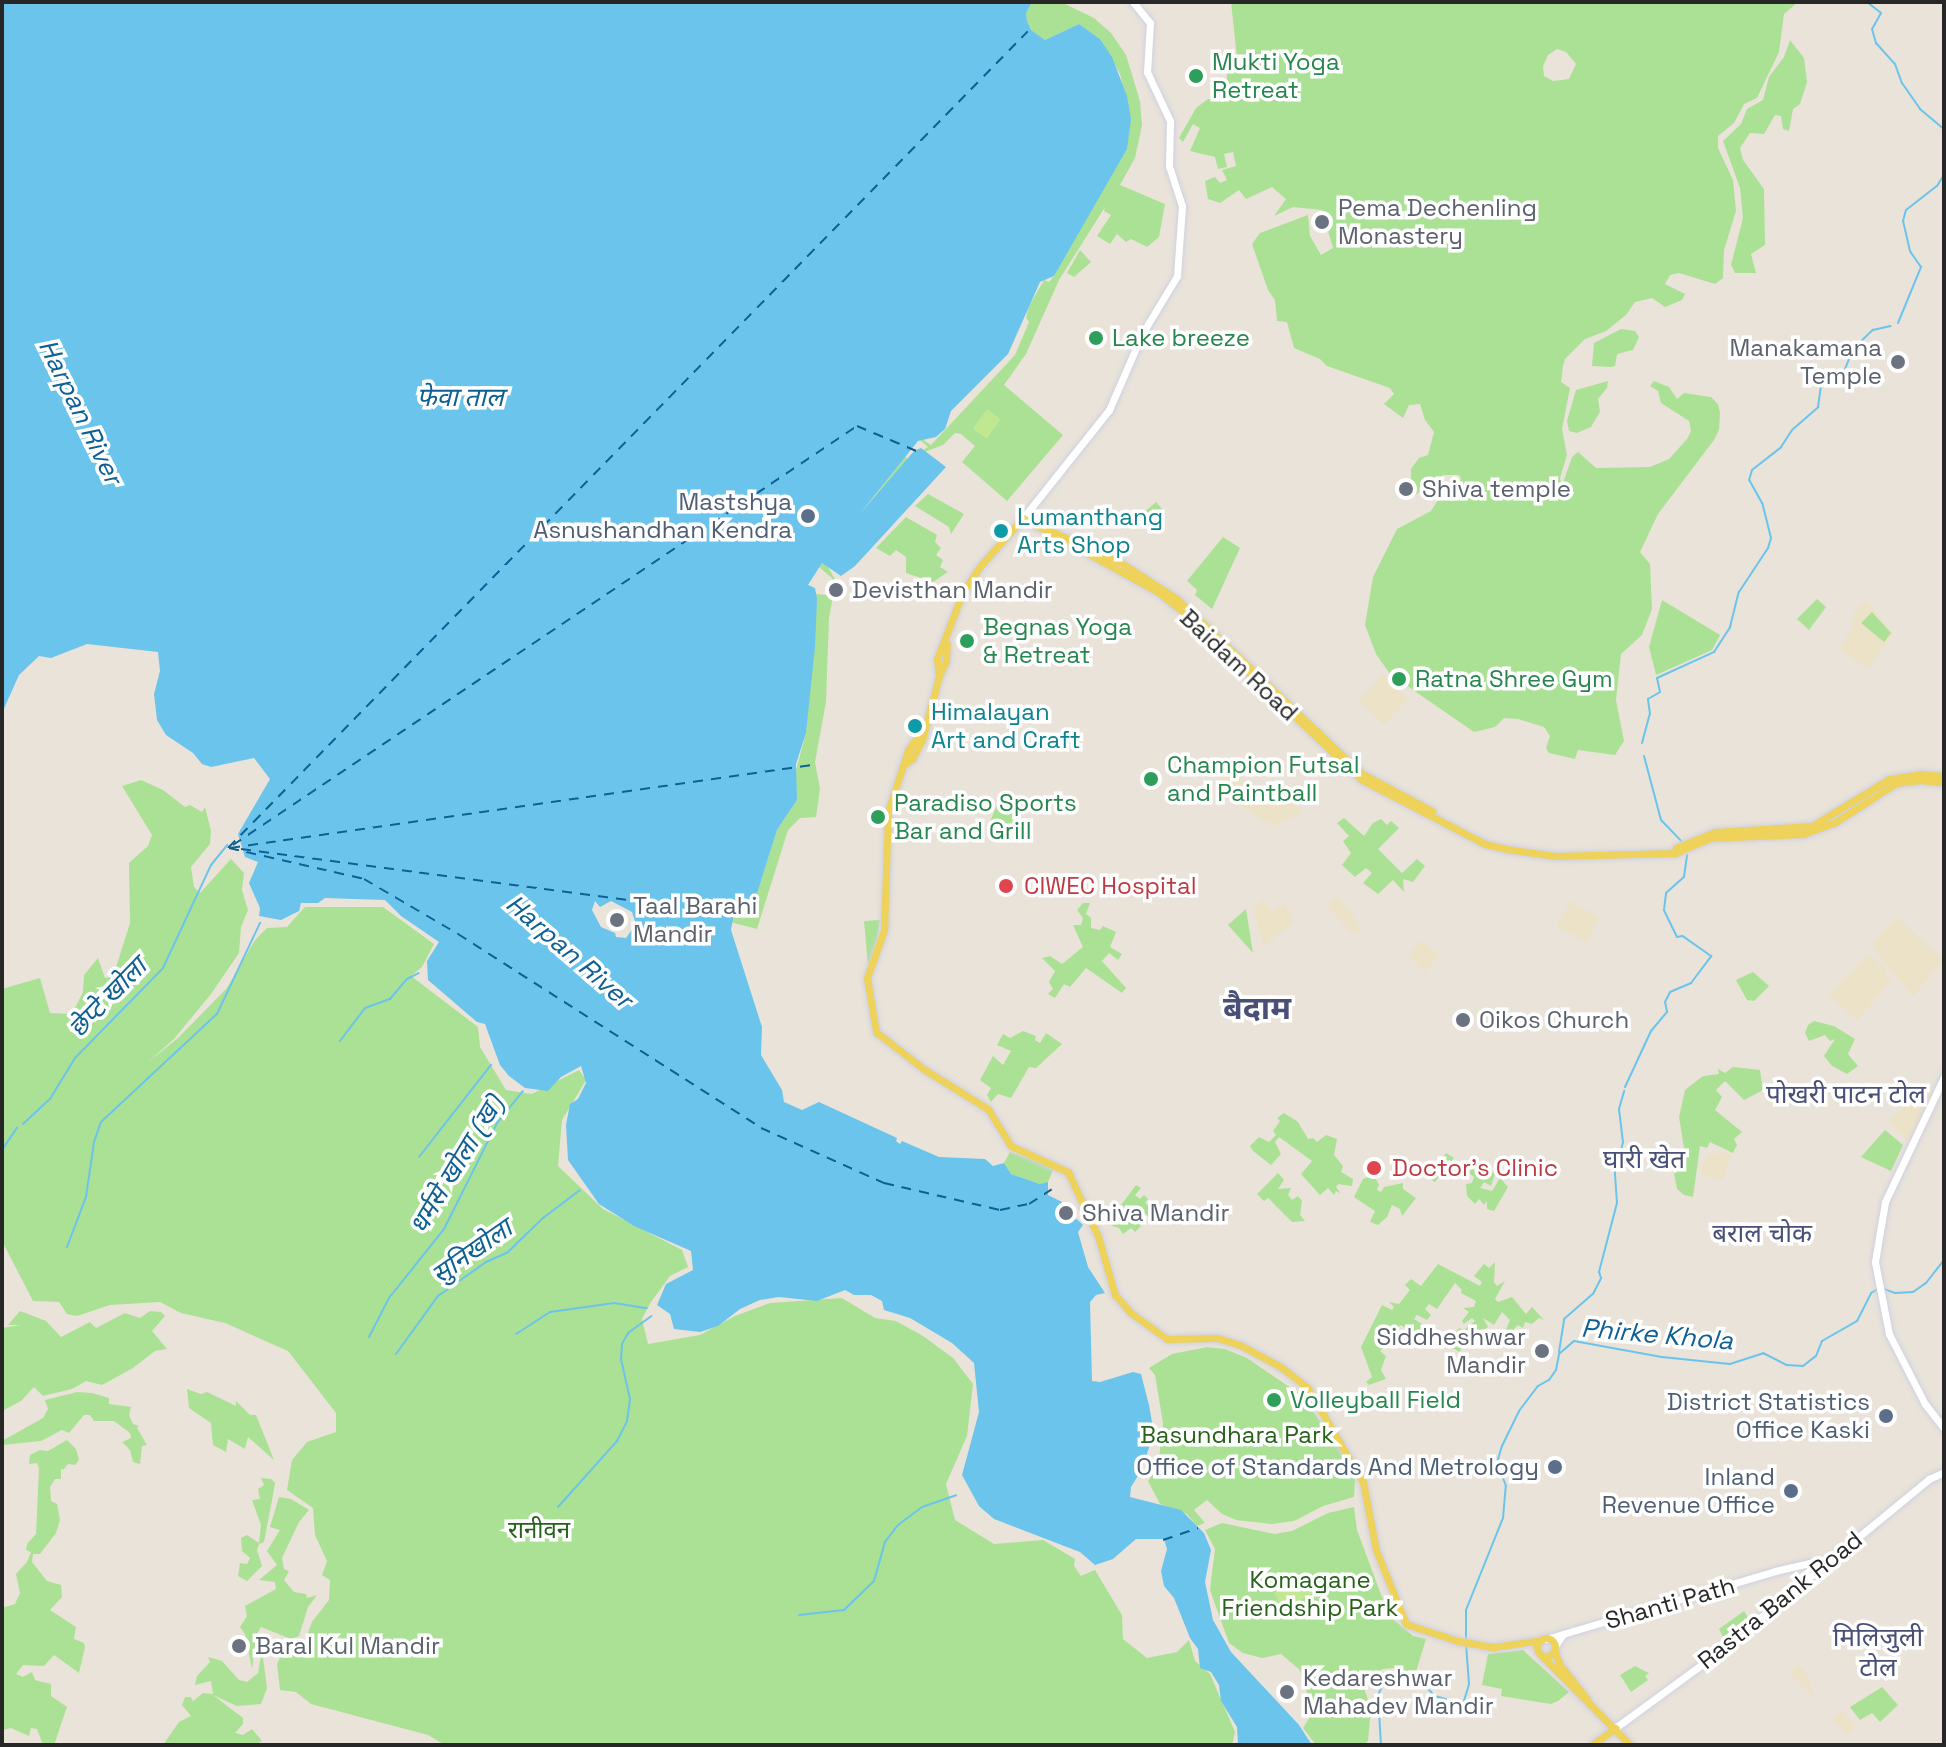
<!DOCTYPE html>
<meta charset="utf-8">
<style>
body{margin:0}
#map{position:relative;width:1946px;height:1747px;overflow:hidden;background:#eae3d9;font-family:"Space Grotesk","Noto Sans Devanagari",sans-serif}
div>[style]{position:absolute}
.education>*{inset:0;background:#ece2c8;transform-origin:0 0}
.green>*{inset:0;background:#abe195;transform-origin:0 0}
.pitch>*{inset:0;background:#bfe890;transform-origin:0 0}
.water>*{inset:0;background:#6bc4ec}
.stream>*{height:2px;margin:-1px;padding:0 1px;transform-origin:1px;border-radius:1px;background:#6bc4ec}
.ferry>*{height:2px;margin-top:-1px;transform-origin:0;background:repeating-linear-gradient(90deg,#0e6094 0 10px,transparent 0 18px)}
.roads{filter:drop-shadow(0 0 2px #ced1e1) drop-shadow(0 0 2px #ced1e1)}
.secondary>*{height:7px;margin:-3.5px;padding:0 3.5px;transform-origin:3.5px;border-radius:3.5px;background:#fff}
.primary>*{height:7px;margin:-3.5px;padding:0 3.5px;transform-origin:3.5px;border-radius:3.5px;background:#eed259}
.primary>.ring{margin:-3.5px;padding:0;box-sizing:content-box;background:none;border:7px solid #eed259;border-radius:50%}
.dots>*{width:22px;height:22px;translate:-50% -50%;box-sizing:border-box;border:4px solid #fff;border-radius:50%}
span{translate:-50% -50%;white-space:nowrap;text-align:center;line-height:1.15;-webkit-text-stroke:7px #fff;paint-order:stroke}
.leisure-label{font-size:24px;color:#27864d}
.left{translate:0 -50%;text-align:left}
.worship-label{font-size:24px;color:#5b616d}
.right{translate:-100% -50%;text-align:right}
.service-label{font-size:24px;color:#4e5e75}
.culture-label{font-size:24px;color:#0d838f}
.street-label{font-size:24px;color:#272727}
.health-label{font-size:24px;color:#be3a42}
.park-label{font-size:24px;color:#26621a}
.water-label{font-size:26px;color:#0e6094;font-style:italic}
.neighbourhood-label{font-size:26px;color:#494f77}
.district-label{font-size:32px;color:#494f77;font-weight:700}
.frame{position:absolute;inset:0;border:4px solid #272727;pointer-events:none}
</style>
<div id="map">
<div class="education">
<i style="clip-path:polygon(1867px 600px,1893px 634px,1868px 668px,1838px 649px,1854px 627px,1852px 616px)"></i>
<i style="left:1383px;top:675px;width:35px;height:35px;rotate:44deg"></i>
<i style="clip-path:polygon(1222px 768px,1269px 792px,1285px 792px,1302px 812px,1274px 826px,1249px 812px,1225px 793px,1220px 778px)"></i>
<i style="clip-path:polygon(1337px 895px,1362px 928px,1355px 936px,1326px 905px)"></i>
<i style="clip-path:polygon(1264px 900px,1272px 911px,1285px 904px,1294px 923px,1263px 947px,1253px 908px)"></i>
<i style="left:1570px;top:901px;width:34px;height:29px;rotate:28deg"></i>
<i style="clip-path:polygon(1897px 917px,1943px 960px,1913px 997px,1873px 948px,1873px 942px)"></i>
<i style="clip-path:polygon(1421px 941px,1440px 954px,1425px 972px,1408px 956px)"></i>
<i style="clip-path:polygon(1869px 955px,1887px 970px,1885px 976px,1892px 980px,1857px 1020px,1828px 994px)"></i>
<i style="clip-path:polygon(1923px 1081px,1934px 1092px,1912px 1139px,1908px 1141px,1888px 1122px,1905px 1106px,1899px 1100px)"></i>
<i style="clip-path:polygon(1721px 1151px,1731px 1155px,1723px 1180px,1700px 1174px,1705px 1159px)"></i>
<i style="clip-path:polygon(1798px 1664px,1812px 1681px,1809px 1684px,1815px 1694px,1812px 1696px,1789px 1673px)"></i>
<i style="left:1842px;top:1710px;width:21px;height:13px;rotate:49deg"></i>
</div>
<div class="green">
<i style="clip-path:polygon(1032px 2px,1061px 2px,1094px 18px,1111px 33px,1126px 55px,1140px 101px,1142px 125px,1135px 158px,1120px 185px,1165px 204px,1159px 237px,1147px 247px,1131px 239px,1126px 242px,1117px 234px,1110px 244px,1097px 236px,1111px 215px,1104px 211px,1105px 207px,1059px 280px,1026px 354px,1004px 385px,1063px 435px,1007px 501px,962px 462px,975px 446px,961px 434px,955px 433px,943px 445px,922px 453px,828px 567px,836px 581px,829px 618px,826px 702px,815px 762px,820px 789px,816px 817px,800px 818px,788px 830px,757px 929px,730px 922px,737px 897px,754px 902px,777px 830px,797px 800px,795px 774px,806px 733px,816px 594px,827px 595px,832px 578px,819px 567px,905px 457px,909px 459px,928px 447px,907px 429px,931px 445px,1015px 355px,1029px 322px,1026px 318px,1029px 306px,1044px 280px,1049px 282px,1054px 276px,1131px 119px,1120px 74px,1100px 39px,1079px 24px,1045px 40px,1031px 30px,1027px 21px,1026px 13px)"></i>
<i style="clip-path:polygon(evenodd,1231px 2px,1798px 2px,1784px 14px,1779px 52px,1757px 98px,1744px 104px,1734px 123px,1718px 136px,1718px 148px,1733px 180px,1736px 211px,1724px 250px,1723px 278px,1715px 284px,1679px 273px,1670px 275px,1665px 284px,1685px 294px,1682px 300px,1665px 307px,1652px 298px,1635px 302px,1626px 315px,1606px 331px,1585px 339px,1565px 359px,1563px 366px,1561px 382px,1570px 388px,1562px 429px,1567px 455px,1560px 478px,1562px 486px,1572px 457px,1578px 452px,1596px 468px,1650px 467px,1669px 459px,1687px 439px,1691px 431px,1689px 421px,1661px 403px,1658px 391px,1650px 386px,1654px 381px,1669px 387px,1677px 399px,1684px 393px,1711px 397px,1718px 404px,1720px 413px,1719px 430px,1714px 440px,1658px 514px,1640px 552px,1650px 564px,1652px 609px,1642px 635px,1621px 654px,1616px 700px,1624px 741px,1615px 755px,1578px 750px,1575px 759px,1549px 753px,1546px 748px,1550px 736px,1544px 727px,1518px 719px,1504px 718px,1495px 727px,1474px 732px,1390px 674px,1376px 654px,1365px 625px,1373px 577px,1397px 529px,1431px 511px,1441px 495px,1459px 484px,1461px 479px,1459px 475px,1443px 475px,1409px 499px,1397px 489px,1411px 478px,1411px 469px,1419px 458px,1428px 455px,1434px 432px,1425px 420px,1420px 404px,1409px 405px,1403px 418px,1384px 404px,1394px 394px,1390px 388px,1327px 366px,1320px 359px,1294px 348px,1287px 322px,1277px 321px,1275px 300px,1268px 290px,1252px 244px,1260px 233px,1308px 215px,1310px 236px,1321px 255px,1333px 248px,1322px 210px,1293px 207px,1274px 216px,1286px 199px,1272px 187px,1246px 199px,1239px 190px,1220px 203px,1208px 199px,1205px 181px,1215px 177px,1220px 183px,1227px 180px,1222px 170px,1236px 166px,1233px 152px,1224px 154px,1227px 167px,1218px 169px,1215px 157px,1190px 151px,1200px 128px,1193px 124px,1183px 142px,1179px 138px,1196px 108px,1208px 99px,1224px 102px,1228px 68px,1238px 67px,1231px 2px,1557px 49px,1566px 52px,1576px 64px,1569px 79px,1553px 81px,1544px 76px,1543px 66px,1548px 55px,1557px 49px)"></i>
<i style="clip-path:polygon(1790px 40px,1804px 58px,1807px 82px,1800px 104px,1793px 109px,1789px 131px,1783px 129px,1781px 116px,1775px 115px,1764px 134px,1750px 133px,1740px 148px,1743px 160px,1764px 189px,1765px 245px,1751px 254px,1756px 273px,1735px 273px,1731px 265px,1743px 218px,1740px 188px,1723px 141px,1741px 124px,1747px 109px,1763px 100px,1769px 77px,1784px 57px)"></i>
<i style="clip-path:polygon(1080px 250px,1091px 262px,1074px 277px,1067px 273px)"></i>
<i style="clip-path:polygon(1621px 329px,1635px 331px,1639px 337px,1633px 350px,1617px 354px,1615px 366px,1611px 367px,1592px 366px,1594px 343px)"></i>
<i style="clip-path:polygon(1608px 381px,1607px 388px,1598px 399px,1600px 412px,1591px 427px,1577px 433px,1569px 431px,1567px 421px,1576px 390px)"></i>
<i style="clip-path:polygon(928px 494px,964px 514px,951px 534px,949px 527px,915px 506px)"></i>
<i style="left:1156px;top:502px;width:11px;height:26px;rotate:49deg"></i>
<i style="clip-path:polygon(906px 517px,937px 535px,935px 542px,941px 548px,936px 555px,943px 560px,940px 567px,948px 572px,933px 582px,906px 573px,906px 557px,896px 550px,890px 556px,876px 548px)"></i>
<i style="clip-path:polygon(1223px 537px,1240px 548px,1212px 609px,1195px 595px,1197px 590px,1187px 581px)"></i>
<i style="clip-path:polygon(1817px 599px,1826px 607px,1809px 630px,1797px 619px)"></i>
<i style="clip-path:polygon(1662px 600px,1720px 635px,1712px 650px,1656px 675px,1649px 647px)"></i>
<i style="clip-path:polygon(1872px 612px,1891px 633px,1884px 642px,1861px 623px)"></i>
<i style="clip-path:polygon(141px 780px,163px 790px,185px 807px,190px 805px,202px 812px,205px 807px,211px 831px,210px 844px,191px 867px,194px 887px,200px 893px,231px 859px,244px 873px,242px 890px,248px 910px,241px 927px,239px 953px,211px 994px,174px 1039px,147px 1063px,178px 1038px,227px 988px,255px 940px,267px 928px,287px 927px,305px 907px,383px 907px,434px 944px,422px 967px,411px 976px,478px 1027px,480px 1047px,506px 1090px,532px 1094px,579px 1070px,586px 1080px,562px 1120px,558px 1166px,603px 1209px,682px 1250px,688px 1267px,670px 1276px,651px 1302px,642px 1319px,648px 1344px,700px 1335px,735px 1316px,770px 1303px,842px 1298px,875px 1318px,896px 1321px,923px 1336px,953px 1358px,973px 1384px,967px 1436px,946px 1484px,955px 1520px,994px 1544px,1043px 1540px,1075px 1559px,1074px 1566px,1081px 1576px,1095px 1570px,1122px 1615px,1123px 1639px,1147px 1658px,1177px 1652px,1189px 1640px,1195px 1661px,1210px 1674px,1235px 1732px,1232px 1745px,445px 1745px,428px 1735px,311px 1704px,296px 1692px,280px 1690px,277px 1664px,281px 1656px,300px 1655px,312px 1622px,329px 1600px,330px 1580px,322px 1575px,327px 1561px,315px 1535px,313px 1508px,287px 1490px,292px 1460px,307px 1442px,336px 1432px,336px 1413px,288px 1351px,225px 1323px,181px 1313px,160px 1302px,110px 1305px,77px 1316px,67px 1314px,59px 1302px,33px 1301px,2px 1241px,2px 989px,40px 978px,50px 1013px,72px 1014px,83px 992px,84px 975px,98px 958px,105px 978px,113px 977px,130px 923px,129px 863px,148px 846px,152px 835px,122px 786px)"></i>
<i style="clip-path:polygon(1000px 797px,1022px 802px,1015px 830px,990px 822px)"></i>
<i style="clip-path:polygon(1344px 818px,1364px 836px,1373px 823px,1381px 819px,1387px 825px,1391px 821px,1399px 828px,1378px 849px,1402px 873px,1417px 859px,1425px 866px,1413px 882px,1403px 879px,1404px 892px,1393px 880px,1378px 894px,1363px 883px,1372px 873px,1366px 868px,1355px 877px,1342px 865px,1351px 853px,1343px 841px,1349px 836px,1337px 823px)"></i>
<i style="clip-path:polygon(1083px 903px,1090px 903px,1086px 914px,1091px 918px,1091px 928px,1100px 930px,1103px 926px,1116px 932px,1110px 947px,1122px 954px,1118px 960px,1109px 953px,1102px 961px,1126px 988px,1122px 993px,1086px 968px,1070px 987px,1064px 984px,1055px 998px,1048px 994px,1053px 989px,1049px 982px,1055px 971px,1042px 958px,1050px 956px,1062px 964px,1083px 947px,1073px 925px,1081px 925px,1083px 918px,1077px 910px)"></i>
<i style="clip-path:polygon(1246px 909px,1253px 953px,1228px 925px)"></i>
<i style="clip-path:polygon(880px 920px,877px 939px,868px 965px,864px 921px)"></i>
<i style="clip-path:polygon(1753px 972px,1769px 986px,1754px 1001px,1747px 1000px,1736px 980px)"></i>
<i style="clip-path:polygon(1814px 1021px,1834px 1026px,1855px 1039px,1848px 1054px,1858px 1066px,1847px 1074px,1832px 1066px,1824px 1056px,1835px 1039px,1830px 1041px,1825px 1035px,1809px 1041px,1805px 1033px,1808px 1025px)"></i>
<i style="clip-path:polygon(1023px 1031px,1036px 1036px,1035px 1040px,1040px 1043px,1046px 1033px,1062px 1044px,1036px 1068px,1029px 1067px,1011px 1098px,998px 1094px,991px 1102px,987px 1095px,991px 1088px,980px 1080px,993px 1056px,1003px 1065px,1011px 1051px,997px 1045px,1003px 1034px,1010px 1038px)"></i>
<i style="clip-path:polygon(1733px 1067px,1760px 1070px,1763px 1090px,1744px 1100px,1725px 1081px,1716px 1090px,1722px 1097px,1715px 1110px,1742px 1132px,1734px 1139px,1737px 1145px,1733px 1153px,1710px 1142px,1707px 1148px,1700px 1146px,1693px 1197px,1684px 1195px,1677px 1189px,1672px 1163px,1684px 1148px,1679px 1117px,1685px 1090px,1703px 1076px,1719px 1074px,1718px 1069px,1725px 1073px)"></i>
<i style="clip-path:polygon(1284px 1113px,1298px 1122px,1308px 1139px,1313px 1138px,1317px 1142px,1326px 1135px,1337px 1139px,1334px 1155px,1343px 1166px,1341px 1172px,1353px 1179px,1352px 1186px,1338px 1184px,1336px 1187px,1341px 1194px,1336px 1191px,1334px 1195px,1328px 1188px,1320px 1195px,1301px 1174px,1312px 1161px,1279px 1137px,1275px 1142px,1281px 1154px,1271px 1165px,1253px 1151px,1250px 1146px,1259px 1137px,1269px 1142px,1276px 1135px,1273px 1131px,1280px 1121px,1277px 1118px)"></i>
<i style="clip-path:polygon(1885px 1130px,1903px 1145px,1891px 1171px,1861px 1157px)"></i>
<i style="clip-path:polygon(1010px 1152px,1054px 1168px,1048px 1182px,1040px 1184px,1011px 1174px,1004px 1163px)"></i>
<i style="clip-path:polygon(1446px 1153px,1454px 1158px,1435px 1182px,1428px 1178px)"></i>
<i style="clip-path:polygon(1474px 1165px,1487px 1175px,1491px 1171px,1495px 1174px,1491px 1186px,1484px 1182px,1480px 1188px,1492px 1191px,1500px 1178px,1508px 1187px,1494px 1211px,1487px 1209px,1487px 1201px,1484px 1205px,1479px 1199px,1475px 1204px,1467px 1196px,1466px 1184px,1472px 1183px,1474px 1177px,1469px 1173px)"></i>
<i style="clip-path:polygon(1278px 1173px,1284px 1180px,1278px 1189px,1291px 1188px,1288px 1195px,1292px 1200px,1298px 1196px,1302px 1201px,1300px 1215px,1305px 1221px,1292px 1222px,1268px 1198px,1264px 1201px,1257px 1194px)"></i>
<i style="clip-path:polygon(1374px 1175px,1379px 1185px,1377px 1190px,1381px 1192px,1384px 1187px,1403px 1183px,1403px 1189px,1416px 1198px,1402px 1216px,1400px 1209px,1392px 1205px,1387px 1217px,1378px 1225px,1370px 1222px,1375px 1211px,1354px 1197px,1363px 1179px)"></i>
<i style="clip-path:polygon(1136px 1185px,1141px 1188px,1135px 1195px,1140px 1199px,1144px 1195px,1148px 1199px,1145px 1203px,1155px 1212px,1149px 1217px,1141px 1210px,1134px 1217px,1141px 1226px,1135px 1232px,1131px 1228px,1123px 1234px,1119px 1228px,1107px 1224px)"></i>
<i style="clip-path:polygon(1495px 1262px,1494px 1282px,1497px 1286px,1505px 1281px,1495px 1299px,1498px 1302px,1512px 1297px,1526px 1314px,1532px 1307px,1544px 1320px,1539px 1318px,1532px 1324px,1525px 1322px,1523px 1328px,1518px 1325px,1511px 1332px,1506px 1330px,1510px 1320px,1502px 1312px,1494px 1325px,1483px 1318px,1488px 1327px,1469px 1339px,1459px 1352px,1447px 1344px,1459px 1328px,1464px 1330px,1475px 1321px,1472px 1318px,1464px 1324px,1462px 1321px,1469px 1312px,1463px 1308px,1474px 1307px,1476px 1301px,1461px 1293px,1462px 1290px,1455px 1283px,1437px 1309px,1429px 1304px,1425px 1309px,1431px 1315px,1427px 1320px,1417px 1315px,1414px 1319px,1424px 1325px,1422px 1335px,1400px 1325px,1395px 1333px,1399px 1340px,1388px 1337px,1391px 1342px,1380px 1351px,1386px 1356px,1381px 1370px,1386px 1379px,1369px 1385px,1366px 1382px,1372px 1377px,1361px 1347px,1382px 1305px,1392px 1310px,1394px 1307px,1389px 1302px,1399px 1304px,1410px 1290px,1405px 1285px,1411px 1279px,1421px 1286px,1438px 1264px,1480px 1286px,1482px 1282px,1474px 1276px,1484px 1264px,1489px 1268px)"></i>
<i style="clip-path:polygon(20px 1311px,46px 1321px,61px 1337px,90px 1322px,96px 1328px,125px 1313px,140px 1318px,150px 1311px,161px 1312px,165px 1316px,152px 1331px,167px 1349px,155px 1351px,133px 1368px,102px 1385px,86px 1381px,72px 1389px,43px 1396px,34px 1387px,21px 1401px,2px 1411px,2px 1328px,21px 1325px,8px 1325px)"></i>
<i style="clip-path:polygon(1207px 1347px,1225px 1349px,1247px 1358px,1301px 1395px,1347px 1458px,1355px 1480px,1354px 1497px,1323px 1506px,1294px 1521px,1272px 1524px,1236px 1520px,1222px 1514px,1207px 1500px,1194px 1510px,1205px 1523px,1197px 1526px,1187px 1514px,1160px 1504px,1148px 1481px,1158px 1467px,1163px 1423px,1155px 1375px,1149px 1368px,1172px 1354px)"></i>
<i style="clip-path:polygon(187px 1389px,201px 1394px,207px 1392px,236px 1406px,236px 1401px,250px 1415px,256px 1415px,274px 1460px,248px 1437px,245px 1449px,228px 1439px,226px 1452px,213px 1445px,211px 1423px,189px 1408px)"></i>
<i style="clip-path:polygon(77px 1392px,92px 1393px,109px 1398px,109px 1404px,131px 1407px,129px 1415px,133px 1424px,139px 1426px,137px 1428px,147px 1445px,142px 1446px,140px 1464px,133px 1462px,130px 1450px,122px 1442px,131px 1438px,130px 1433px,114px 1421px,94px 1421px,90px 1415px,84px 1415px,69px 1433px,62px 1430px,41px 1441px,2px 1445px,2px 1441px,43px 1418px,48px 1409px,45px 1400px)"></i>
<i style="clip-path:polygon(67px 1440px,76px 1449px,79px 1460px,75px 1465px,68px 1464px,63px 1470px,61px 1468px,61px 1479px,55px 1479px,50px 1487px,51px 1501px,57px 1504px,60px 1520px,56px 1533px,40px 1554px,33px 1554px,32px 1562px,47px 1581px,61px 1585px,62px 1597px,50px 1610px,76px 1627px,74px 1639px,84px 1643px,85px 1647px,79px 1673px,54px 1655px,44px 1666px,23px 1665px,16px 1674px,23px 1677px,32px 1672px,35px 1680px,51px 1684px,51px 1696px,67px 1707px,54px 1745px,43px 1745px,37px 1729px,31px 1728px,29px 1736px,11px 1728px,2px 1730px,2px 1608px,15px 1604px,20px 1593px,16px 1574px,27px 1562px,31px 1552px,26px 1550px,27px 1544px,36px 1534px,39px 1468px,37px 1463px,29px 1464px,30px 1455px,40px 1450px,48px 1451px)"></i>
<i style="clip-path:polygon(261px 1478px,271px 1479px,275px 1483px,273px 1495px,264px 1542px,259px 1544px,257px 1550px,262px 1566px,247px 1581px,238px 1576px,240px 1563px,247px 1564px,250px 1558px,242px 1551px,241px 1538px,247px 1535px,259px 1543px,261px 1525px,252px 1500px,260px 1499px,258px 1489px,264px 1485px)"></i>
<i style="clip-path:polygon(279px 1497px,291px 1499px,309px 1510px,299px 1522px,282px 1558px,284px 1569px,289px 1571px,284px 1580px,294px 1592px,306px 1594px,307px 1598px,317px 1595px,308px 1607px,299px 1636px,291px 1639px,261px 1627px,257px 1634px,265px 1636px,255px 1643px,252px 1669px,245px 1634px,240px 1627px,247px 1616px,245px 1606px,276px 1589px,275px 1582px,259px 1580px,277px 1565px,267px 1551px,280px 1530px,270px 1527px)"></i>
<i style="clip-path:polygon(1354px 1507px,1357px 1530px,1389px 1616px,1413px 1636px,1426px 1639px,1415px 1675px,1396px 1668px,1383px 1669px,1361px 1680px,1371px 1708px,1368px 1741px,1363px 1745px,1316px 1745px,1303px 1728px,1313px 1712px,1300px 1670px,1281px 1654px,1262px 1658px,1243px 1653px,1229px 1643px,1210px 1590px,1215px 1549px,1205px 1530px,1222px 1523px,1275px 1534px,1292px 1531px,1328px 1513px)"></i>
<i style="clip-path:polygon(1744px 1611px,1749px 1619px,1724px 1639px,1719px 1629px)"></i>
<i style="clip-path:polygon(262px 1650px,267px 1688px,261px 1704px,237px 1706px,213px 1695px,243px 1718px,243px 1724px,235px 1733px,243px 1735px,252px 1729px,262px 1741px,254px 1745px,163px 1745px,179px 1722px,191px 1716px,182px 1705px,185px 1697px,191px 1697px,193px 1701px,203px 1693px,213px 1694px,211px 1681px,195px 1685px,197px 1676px,210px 1662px,208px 1657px,222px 1661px,239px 1680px,247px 1682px,258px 1673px)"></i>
<i style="clip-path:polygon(1523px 1650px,1569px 1692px,1558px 1701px,1551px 1704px,1501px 1696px,1502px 1689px,1482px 1685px,1488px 1654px)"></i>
<i style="clip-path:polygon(1635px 1666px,1649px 1673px,1645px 1676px,1648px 1680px,1631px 1692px,1620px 1675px)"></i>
<i style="clip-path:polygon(1882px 1687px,1898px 1705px,1880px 1722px,1872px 1713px,1860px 1720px,1850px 1707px)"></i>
</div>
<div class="pitch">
<i style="left:987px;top:409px;width:17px;height:24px;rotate:36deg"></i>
<i style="left:1311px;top:1573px;width:19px;height:42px;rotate:62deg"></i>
</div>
<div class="water">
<i style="clip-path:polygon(evenodd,2px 2px,1032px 2px,1026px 13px,1027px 21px,1031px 30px,1045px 40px,1079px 24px,1100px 39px,1112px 57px,1127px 96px,1131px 119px,1127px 149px,1054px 276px,1040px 282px,1008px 354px,951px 411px,945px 429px,936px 437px,918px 441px,859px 515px,914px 451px,921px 448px,946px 467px,855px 566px,841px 576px,822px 563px,808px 585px,815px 588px,817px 599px,815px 647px,806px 733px,796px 764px,797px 800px,777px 830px,754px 903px,737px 897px,731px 930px,762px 1027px,761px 1055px,782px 1090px,784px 1102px,802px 1110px,819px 1102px,897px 1138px,896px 1141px,900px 1144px,902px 1141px,939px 1157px,985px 1159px,993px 1166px,1004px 1163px,1011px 1174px,1040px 1184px,1048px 1182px,1048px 1195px,1062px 1202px,1061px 1215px,1068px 1221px,1077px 1219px,1083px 1225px,1078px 1232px,1088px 1267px,1105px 1293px,1096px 1295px,1090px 1302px,1092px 1381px,1100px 1382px,1133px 1372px,1141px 1374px,1149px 1405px,1153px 1428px,1150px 1445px,1141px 1471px,1131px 1487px,1130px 1497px,1181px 1510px,1204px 1533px,1211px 1550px,1205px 1582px,1213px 1620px,1231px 1652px,1299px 1725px,1312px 1745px,1238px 1745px,1237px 1727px,1221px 1701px,1219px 1685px,1211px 1672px,1200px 1668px,1198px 1649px,1190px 1638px,1174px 1598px,1164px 1586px,1161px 1571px,1167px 1549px,1164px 1539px,1136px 1539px,1113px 1559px,1095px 1565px,1080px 1552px,994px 1519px,979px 1506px,962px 1475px,979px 1412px,974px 1363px,952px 1343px,910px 1318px,884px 1310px,882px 1301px,871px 1295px,854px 1295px,845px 1290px,817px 1301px,779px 1297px,760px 1300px,740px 1309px,718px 1326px,700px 1332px,674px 1329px,670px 1314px,657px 1305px,666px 1284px,693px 1270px,691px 1251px,634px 1226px,599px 1204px,568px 1160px,566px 1125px,570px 1104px,578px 1099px,586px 1083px,581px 1066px,561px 1077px,548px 1091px,525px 1088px,509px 1076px,500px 1065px,485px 1024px,477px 1022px,428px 980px,427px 961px,439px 942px,401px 916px,385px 900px,325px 898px,318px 903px,301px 903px,299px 911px,281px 920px,259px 916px,260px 908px,249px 883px,258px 862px,245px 857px,238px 834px,270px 779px,254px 758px,211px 767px,202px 764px,193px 753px,166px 735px,157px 720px,154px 694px,160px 671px,158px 652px,87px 644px,51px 658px,39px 656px,19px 675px,2px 713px,2px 2px,595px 901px,600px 907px,611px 901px,632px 912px,636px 924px,626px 938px,616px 937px,615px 933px,601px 927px,592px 910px,595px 901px)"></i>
</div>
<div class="stream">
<i style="left:1867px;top:2px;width:18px;rotate:38deg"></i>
<i style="left:1881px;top:13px;width:18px;rotate:119deg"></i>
<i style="left:1872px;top:29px;width:15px;rotate:74deg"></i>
<i style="left:1876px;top:43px;width:28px;rotate:48deg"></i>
<i style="left:1895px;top:64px;width:20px;rotate:70deg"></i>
<i style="left:1902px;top:83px;width:32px;rotate:55deg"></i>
<i style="left:1920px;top:109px;width:31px;rotate:40deg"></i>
<i style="left:1898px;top:323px;width:61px;rotate:-67.7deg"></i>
<i style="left:1921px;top:267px;width:19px;rotate:-125deg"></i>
<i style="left:1910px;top:251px;width:31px;rotate:-103deg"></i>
<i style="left:1903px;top:221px;width:11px;rotate:-75deg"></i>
<i style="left:1906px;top:210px;width:39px;rotate:-38deg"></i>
<i style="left:1937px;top:186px;width:13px;rotate:-58deg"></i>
<i style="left:1642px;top:743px;width:30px;rotate:-75deg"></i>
<i style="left:1650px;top:714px;width:15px;rotate:-98deg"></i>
<i style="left:1648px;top:699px;width:14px;rotate:-30deg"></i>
<i style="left:1660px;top:692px;width:14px;rotate:-102deg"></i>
<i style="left:1657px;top:678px;width:63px;rotate:-24.5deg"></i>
<i style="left:1714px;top:652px;width:30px;rotate:-57deg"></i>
<i style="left:1730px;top:627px;width:36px;rotate:-76deg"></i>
<i style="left:1739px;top:592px;width:53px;rotate:-56.6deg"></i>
<i style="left:1768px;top:548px;width:10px;rotate:-73deg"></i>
<i style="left:1771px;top:538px;width:36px;rotate:-104deg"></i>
<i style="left:1762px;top:503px;width:26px;rotate:-119deg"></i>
<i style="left:1749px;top:480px;width:10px;rotate:-73deg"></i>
<i style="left:1752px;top:470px;width:37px;rotate:-38deg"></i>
<i style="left:1781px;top:447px;width:20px;rotate:-57deg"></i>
<i style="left:1792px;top:430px;width:35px;rotate:-41deg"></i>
<i style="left:1818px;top:407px;width:21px;rotate:-82deg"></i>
<i style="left:1821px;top:386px;width:25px;rotate:-29deg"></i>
<i style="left:1843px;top:374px;width:27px;rotate:-68deg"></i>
<i style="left:1853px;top:349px;width:28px;rotate:-44deg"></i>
<i style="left:1873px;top:330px;width:18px;rotate:-13deg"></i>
<i style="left:1644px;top:756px;width:66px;rotate:75.1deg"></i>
<i style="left:1661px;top:820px;width:29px;rotate:46deg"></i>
<i style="left:340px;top:1041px;width:41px;rotate:-52.9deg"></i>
<i style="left:365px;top:1008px;width:27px;rotate:-20deg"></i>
<i style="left:390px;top:999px;width:26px;rotate:-50deg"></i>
<i style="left:407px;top:979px;width:13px;rotate:-27deg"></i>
<i style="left:1625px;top:1087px;width:62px;rotate:-65.1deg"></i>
<i style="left:1651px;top:1031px;width:25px;rotate:-50deg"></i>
<i style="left:1667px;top:1012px;width:10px;rotate:-101deg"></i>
<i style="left:1665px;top:1002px;width:11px;rotate:-63deg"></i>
<i style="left:1670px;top:992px;width:23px;rotate:-23deg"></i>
<i style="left:1691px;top:983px;width:34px;rotate:-53deg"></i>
<i style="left:1711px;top:956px;width:35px;rotate:-145deg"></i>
<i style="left:1682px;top:936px;width:5px;rotate:169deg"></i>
<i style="left:1677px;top:937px;width:30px;rotate:-116deg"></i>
<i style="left:1664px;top:910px;width:17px;rotate:-83deg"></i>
<i style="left:1666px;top:893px;width:24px;rotate:-42deg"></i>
<i style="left:1684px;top:877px;width:22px;rotate:-82deg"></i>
<i style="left:23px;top:1124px;width:37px;rotate:-43deg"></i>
<i style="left:50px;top:1099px;width:48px;rotate:-58.6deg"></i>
<i style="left:75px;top:1058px;width:126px;rotate:-45.6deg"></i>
<i style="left:163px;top:968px;width:114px;rotate:-65deg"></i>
<i style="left:211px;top:865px;width:26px;rotate:-51deg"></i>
<i style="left:2px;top:1150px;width:27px;rotate:-56deg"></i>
<i style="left:419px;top:1157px;width:117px;rotate:-52deg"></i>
<i style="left:67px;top:1247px;width:53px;rotate:-69.2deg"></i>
<i style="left:86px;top:1197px;width:56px;rotate:-81.7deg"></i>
<i style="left:94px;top:1142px;width:21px;rotate:-71deg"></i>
<i style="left:101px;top:1122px;width:158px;rotate:-43deg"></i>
<i style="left:217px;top:1014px;width:101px;rotate:-64.7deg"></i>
<i style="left:1884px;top:1289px;width:12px;rotate:20deg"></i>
<i style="left:1895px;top:1293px;width:18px;rotate:-3deg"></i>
<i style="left:1913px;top:1292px;width:16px;rotate:-35deg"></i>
<i style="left:1926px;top:1283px;width:29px;rotate:-52deg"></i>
<i style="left:516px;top:1334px;width:40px;rotate:-32.9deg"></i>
<i style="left:550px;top:1312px;width:65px;rotate:-8deg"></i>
<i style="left:614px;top:1303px;width:33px;rotate:9deg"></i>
<i style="left:369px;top:1337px;width:44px;rotate:-62.9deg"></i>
<i style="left:389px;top:1298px;width:88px;rotate:-51.4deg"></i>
<i style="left:444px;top:1229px;width:119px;rotate:-63.4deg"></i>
<i style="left:497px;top:1123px;width:41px;rotate:-50.9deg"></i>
<i style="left:1559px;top:1352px;width:33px;rotate:-81deg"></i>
<i style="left:1564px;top:1319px;width:38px;rotate:-41deg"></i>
<i style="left:1593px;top:1294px;width:18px;rotate:-63deg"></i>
<i style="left:1601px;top:1278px;width:6px;rotate:-108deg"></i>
<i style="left:1599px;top:1272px;width:71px;rotate:-75.4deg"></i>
<i style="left:1617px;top:1203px;width:31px;rotate:-94deg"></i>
<i style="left:1615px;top:1172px;width:31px;rotate:-75deg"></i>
<i style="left:1623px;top:1142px;width:33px;rotate:-97deg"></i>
<i style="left:1619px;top:1109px;width:19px;rotate:-74deg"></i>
<i style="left:396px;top:1354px;width:72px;rotate:-54.1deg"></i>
<i style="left:438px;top:1296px;width:59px;rotate:-35.3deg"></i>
<i style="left:486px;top:1262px;width:24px;rotate:-24deg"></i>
<i style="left:508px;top:1252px;width:49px;rotate:-44.2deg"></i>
<i style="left:543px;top:1218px;width:46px;rotate:-37.1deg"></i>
<i style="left:558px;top:1507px;width:89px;rotate:-48.2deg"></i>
<i style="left:617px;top:1441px;width:22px;rotate:-63deg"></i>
<i style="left:627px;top:1421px;width:22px;rotate:-82deg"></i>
<i style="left:630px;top:1399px;width:41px;rotate:-102.7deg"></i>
<i style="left:621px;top:1359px;width:15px;rotate:-86deg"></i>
<i style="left:622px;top:1344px;width:13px;rotate:-61deg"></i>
<i style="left:628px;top:1333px;width:29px;rotate:-36deg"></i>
<i style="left:799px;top:1615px;width:45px;rotate:-6.3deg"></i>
<i style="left:844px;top:1610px;width:42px;rotate:-44deg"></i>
<i style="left:874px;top:1581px;width:41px;rotate:-74.2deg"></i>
<i style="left:885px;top:1542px;width:21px;rotate:-53deg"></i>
<i style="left:898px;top:1525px;width:30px;rotate:-37deg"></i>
<i style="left:922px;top:1507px;width:36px;rotate:-19deg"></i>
<i style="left:1466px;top:1638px;width:28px;rotate:-90deg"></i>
<i style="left:1466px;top:1610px;width:99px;rotate:-68.1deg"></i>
<i style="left:1503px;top:1518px;width:32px;rotate:-85deg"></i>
<i style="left:1506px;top:1486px;width:25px;rotate:-111deg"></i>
<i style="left:1497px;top:1463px;width:18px;rotate:-74deg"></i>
<i style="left:1502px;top:1446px;width:39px;rotate:-64deg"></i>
<i style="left:1519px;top:1411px;width:31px;rotate:-53deg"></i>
<i style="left:1538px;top:1386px;width:13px;rotate:-29deg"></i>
<i style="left:1549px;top:1380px;width:12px;rotate:-55deg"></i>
<i style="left:1556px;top:1370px;width:16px;rotate:-79deg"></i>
<i style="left:1559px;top:1354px;width:20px;rotate:-41deg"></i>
<i style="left:1574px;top:1341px;width:89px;rotate:10.3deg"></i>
<i style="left:1662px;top:1357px;width:68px;rotate:5.9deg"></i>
<i style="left:1730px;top:1364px;width:35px;rotate:-18deg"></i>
<i style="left:1763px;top:1353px;width:27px;rotate:27deg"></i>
<i style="left:1787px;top:1365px;width:16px;rotate:4deg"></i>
<i style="left:1803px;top:1366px;width:16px;rotate:-38deg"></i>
<i style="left:1816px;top:1356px;width:16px;rotate:-68deg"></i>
<i style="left:1822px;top:1341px;width:40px;rotate:-29.7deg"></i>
<i style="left:1857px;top:1321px;width:31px;rotate:-63deg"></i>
<i style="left:1871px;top:1293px;width:8px;rotate:-30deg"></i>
<i style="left:1381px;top:1745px;width:50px;rotate:-93.4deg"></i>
<i style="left:1378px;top:1695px;width:17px;rotate:-65deg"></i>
<i style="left:1385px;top:1680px;width:19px;rotate:-12deg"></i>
<i style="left:1404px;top:1676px;width:17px;rotate:17deg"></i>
<i style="left:1420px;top:1681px;width:21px;rotate:45deg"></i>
<i style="left:1435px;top:1696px;width:29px;rotate:16deg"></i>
<i style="left:1463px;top:1704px;width:21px;rotate:-73deg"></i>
<i style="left:1469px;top:1684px;width:40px;rotate:-94.3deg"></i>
</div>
<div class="ferry">
<i style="left:233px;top:845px;width:752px;rotate:-33.88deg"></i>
<i style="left:857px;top:426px;width:67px;rotate:22.8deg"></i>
<i style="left:228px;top:848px;width:1143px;rotate:-45.6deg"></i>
<i style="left:229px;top:848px;width:139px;rotate:12.9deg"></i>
<i style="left:364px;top:879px;width:109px;rotate:30.3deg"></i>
<i style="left:458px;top:934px;width:360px;rotate:32.6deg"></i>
<i style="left:761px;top:1128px;width:135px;rotate:24.1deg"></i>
<i style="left:884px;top:1183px;width:119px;rotate:13.1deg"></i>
<i style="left:1000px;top:1210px;width:30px;rotate:-12deg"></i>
<i style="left:1029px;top:1204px;width:27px;rotate:-33deg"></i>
<i style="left:230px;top:848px;width:588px;rotate:-8.12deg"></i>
<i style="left:241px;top:849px;width:496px;rotate:7.5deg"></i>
<i style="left:1163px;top:1540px;width:37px;rotate:-19deg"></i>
</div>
<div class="roads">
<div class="secondary">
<i style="left:1023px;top:518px;width:138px;rotate:-51.5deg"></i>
<i style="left:1109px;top:410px;width:83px;rotate:-66.5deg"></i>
<i style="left:1142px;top:334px;width:68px;rotate:-58.9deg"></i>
<i style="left:1177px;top:276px;width:70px;rotate:-85.9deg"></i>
<i style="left:1182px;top:206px;width:42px;rotate:-108deg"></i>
<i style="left:1169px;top:166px;width:45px;rotate:-88.7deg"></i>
<i style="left:1170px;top:121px;width:54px;rotate:-115.1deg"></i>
<i style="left:1147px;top:72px;width:49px;rotate:-86.5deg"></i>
<i style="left:1150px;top:23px;width:27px;rotate:-129deg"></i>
<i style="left:1944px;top:1077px;width:138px;rotate:115.3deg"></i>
<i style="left:1885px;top:1202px;width:61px;rotate:99.5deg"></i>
<i style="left:1875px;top:1262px;width:73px;rotate:79deg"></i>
<i style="left:1889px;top:1334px;width:79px;rotate:62.8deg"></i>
<i style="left:1925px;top:1404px;width:31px;rotate:52deg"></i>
<i style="left:1546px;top:1639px;width:239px;rotate:-16.5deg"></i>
<i style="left:1775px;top:1571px;width:35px;rotate:-13deg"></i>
<i style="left:1809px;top:1563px;width:13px;rotate:9deg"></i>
<i style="left:1555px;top:1646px;width:14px;rotate:-56deg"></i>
<i style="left:1615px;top:1728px;width:125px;rotate:-36.2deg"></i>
<i style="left:1716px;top:1654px;width:276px;rotate:-39.4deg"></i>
<i style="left:1929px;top:1479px;width:17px;rotate:-25deg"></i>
</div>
<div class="primary">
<i style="left:1029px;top:521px;width:103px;rotate:24.6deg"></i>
<i style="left:1123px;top:564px;width:64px;rotate:32.9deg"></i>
<i style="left:1177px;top:599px;width:253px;rotate:43.4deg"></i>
<i style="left:1361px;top:773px;width:81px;rotate:28.2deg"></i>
<i style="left:939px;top:676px;width:17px;rotate:-97deg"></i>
<i style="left:937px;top:659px;width:70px;rotate:-69deg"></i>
<i style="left:962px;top:594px;width:35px;rotate:-57deg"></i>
<i style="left:981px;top:565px;width:63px;rotate:-48.2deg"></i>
<i style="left:1023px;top:518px;width:154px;rotate:28.7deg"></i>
<i style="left:1158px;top:592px;width:41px;rotate:38deg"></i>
<i style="left:1190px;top:617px;width:237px;rotate:43.5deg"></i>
<i style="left:1362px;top:780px;width:139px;rotate:27.5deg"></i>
<i style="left:1485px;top:844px;width:22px;rotate:13deg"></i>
<i style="left:1506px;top:849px;width:49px;rotate:8.1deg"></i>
<i style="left:1555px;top:856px;width:120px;rotate:-1.4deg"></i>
<i style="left:1675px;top:853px;width:38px;rotate:-23deg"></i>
<i style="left:1710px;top:838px;width:93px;rotate:-2.5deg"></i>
<i style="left:1803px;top:834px;width:33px;rotate:-20deg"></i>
<i style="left:1834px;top:823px;width:74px;rotate:-32.8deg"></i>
<i style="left:1896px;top:783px;width:23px;rotate:-7deg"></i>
<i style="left:1919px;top:780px;width:25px;rotate:5deg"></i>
<i style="left:922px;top:730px;width:24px;rotate:125deg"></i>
<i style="left:908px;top:750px;width:65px;rotate:107.9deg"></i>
<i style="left:888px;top:812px;width:118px;rotate:91.9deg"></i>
<i style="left:884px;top:930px;width:51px;rotate:109.5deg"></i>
<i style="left:867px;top:978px;width:55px;rotate:80.5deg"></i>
<i style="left:876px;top:1032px;width:62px;rotate:37.8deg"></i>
<i style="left:925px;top:1070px;width:74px;rotate:31.8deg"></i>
<i style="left:988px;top:1109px;width:44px;rotate:58.1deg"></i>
<i style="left:1011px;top:1146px;width:63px;rotate:24.5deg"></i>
<i style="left:1068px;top:1172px;width:71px;rotate:64.9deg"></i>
<i style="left:1098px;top:1236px;width:61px;rotate:73.9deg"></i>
<i style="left:1115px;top:1295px;width:24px;rotate:48deg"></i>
<i style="left:1131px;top:1313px;width:44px;rotate:35.8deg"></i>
<i style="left:1167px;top:1339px;width:51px;rotate:-1.1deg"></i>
<i style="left:1218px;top:1338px;width:25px;rotate:18deg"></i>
<i style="left:1242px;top:1346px;width:44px;rotate:28.3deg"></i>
<i style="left:1281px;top:1367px;width:33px;rotate:38deg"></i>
<i style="left:1307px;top:1387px;width:110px;rotate:59.5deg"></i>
<i style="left:1363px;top:1482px;width:69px;rotate:79.2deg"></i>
<i style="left:1376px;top:1550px;width:80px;rotate:67.9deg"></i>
<i style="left:1406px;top:1624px;width:55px;rotate:18.1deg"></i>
<i style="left:1458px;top:1641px;width:36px;rotate:10deg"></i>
<i style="left:1493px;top:1647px;width:49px;rotate:-8.1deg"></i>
<i style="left:906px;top:763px;width:7px;rotate:-34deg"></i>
<i style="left:912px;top:759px;width:21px;rotate:-62deg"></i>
<i style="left:922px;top:740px;width:66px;rotate:-75.1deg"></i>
<i style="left:939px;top:676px;width:17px;rotate:-65deg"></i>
<i style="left:946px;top:661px;width:17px;rotate:-87deg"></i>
<i style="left:1676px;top:848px;width:42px;rotate:-22.3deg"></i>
<i style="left:1715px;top:832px;width:97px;rotate:-3.5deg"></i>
<i style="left:1812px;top:826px;width:90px;rotate:-31.4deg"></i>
<i style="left:1889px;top:779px;width:31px;rotate:-9deg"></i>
<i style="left:1920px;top:774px;width:24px;rotate:5deg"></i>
<i class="ring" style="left:1537px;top:1638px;width:11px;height:11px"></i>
<i style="left:1554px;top:1650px;width:16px;rotate:68deg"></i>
<i style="left:1560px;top:1665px;width:43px;rotate:51.5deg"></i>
<i style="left:1541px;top:1655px;width:127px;rotate:45.3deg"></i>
<i style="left:1592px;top:1745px;width:29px;rotate:-36deg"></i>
</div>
</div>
<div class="dots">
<i style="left:1196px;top:76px;background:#2e9e5b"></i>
<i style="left:1322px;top:222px;background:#6b7280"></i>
<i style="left:1096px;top:338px;background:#2e9e5b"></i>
<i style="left:1898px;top:362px;background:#6b7280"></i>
<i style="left:1406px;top:489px;background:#6b7280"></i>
<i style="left:808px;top:516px;background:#5c6f8a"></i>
<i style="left:1001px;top:531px;background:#0f9aa8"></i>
<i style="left:836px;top:590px;background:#6b7280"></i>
<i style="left:967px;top:641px;background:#2e9e5b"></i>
<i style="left:1399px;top:679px;background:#2e9e5b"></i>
<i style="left:915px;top:726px;background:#0f9aa8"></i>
<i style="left:1151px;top:779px;background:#2e9e5b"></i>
<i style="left:878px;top:817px;background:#2e9e5b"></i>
<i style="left:1006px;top:886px;background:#e0444e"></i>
<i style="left:617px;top:920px;background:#6b7280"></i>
<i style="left:1463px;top:1020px;background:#6b7280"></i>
<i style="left:1374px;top:1168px;background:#e0444e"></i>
<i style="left:1066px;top:1213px;background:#6b7280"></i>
<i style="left:1542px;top:1351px;background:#6b7280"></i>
<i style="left:1274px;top:1400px;background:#2e9e5b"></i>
<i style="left:1886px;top:1416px;background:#5c6f8a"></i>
<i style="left:1555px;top:1467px;background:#5c6f8a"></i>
<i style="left:1791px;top:1491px;background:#5c6f8a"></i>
<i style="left:239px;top:1646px;background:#6b7280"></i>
<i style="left:1287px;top:1692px;background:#6b7280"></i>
</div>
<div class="leisure-label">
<span class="left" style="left:1212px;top:76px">Mukti Yoga<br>Retreat</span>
<span class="left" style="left:1112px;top:338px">Lake breeze</span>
<span class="left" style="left:983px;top:641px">Begnas Yoga<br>&amp; Retreat</span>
<span class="left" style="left:1415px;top:679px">Ratna Shree Gym</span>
<span class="left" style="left:1167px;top:779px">Champion Futsal<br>and Paintball</span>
<span class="left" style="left:894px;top:817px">Paradiso Sports<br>Bar and Grill</span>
<span class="left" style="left:1290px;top:1400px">Volleyball Field</span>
</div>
<div class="worship-label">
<span class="left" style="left:1338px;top:222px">Pema Dechenling<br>Monastery</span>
<span class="right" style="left:1882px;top:362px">Manakamana<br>Temple</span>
<span class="left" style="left:1422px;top:489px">Shiva temple</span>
<span class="left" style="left:852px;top:590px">Devisthan Mandir</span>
<span class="left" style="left:633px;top:920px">Taal Barahi<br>Mandir</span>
<span class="left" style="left:1479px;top:1020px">Oikos Church</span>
<span class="left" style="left:1082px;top:1213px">Shiva Mandir</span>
<span class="right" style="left:1526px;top:1351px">Siddheshwar<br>Mandir</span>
<span class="left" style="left:255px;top:1646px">Baral Kul Mandir</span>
<span class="left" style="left:1303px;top:1692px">Kedareshwar<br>Mahadev Mandir</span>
</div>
<div class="service-label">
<span class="right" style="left:792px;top:516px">Mastshya<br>Asnushandhan Kendra</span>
<span class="right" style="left:1870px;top:1416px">District Statistics<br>Office Kaski</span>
<span class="right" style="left:1539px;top:1467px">Office of Standards And Metrology</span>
<span class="right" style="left:1775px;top:1491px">Inland<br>Revenue Office</span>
</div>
<div class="culture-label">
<span class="left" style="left:1017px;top:531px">Lumanthang<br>Arts Shop</span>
<span class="left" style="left:931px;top:726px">Himalayan<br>Art and Craft</span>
</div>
<div class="street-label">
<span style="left:1239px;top:665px;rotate:43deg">Baidam Road</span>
<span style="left:1780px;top:1600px;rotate:-39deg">Rastra Bank Road</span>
<span style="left:1670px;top:1603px;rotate:-16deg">Shanti Path</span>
</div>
<div class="health-label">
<span class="left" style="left:1024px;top:886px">CIWEC Hospital</span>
<span class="left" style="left:1392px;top:1168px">Doctor's Clinic</span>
</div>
<div class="park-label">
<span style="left:1237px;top:1435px">Basundhara Park</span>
<span style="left:539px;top:1530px">रानीवन</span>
<span style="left:1310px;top:1594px">Komagane<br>Friendship Park</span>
</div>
<div class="water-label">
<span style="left:460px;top:398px">फेवा ताल</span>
<span style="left:80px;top:412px;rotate:64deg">Harpan River</span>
<span style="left:569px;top:952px;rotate:41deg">Harpan River</span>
<span style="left:108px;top:998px;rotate:-46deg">छेप्टे खोला</span>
<span style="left:457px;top:1165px;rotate:-59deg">धर्मसे खोला (ख)</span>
<span style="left:472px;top:1252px;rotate:-35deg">सुनिखोला</span>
<span style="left:1657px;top:1335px;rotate:5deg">Phirke Khola</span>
</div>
<div class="neighbourhood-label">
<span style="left:1846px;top:1095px">पोखरी पाटन टोल</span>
<span style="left:1644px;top:1160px">घारी खेत</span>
<span style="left:1762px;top:1234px">बराल चोक</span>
<span style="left:1878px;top:1653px">मिलिजुली<br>टोल</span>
</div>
<div class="district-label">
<span style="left:1257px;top:1008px">बैदाम</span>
</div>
<div class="frame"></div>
</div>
